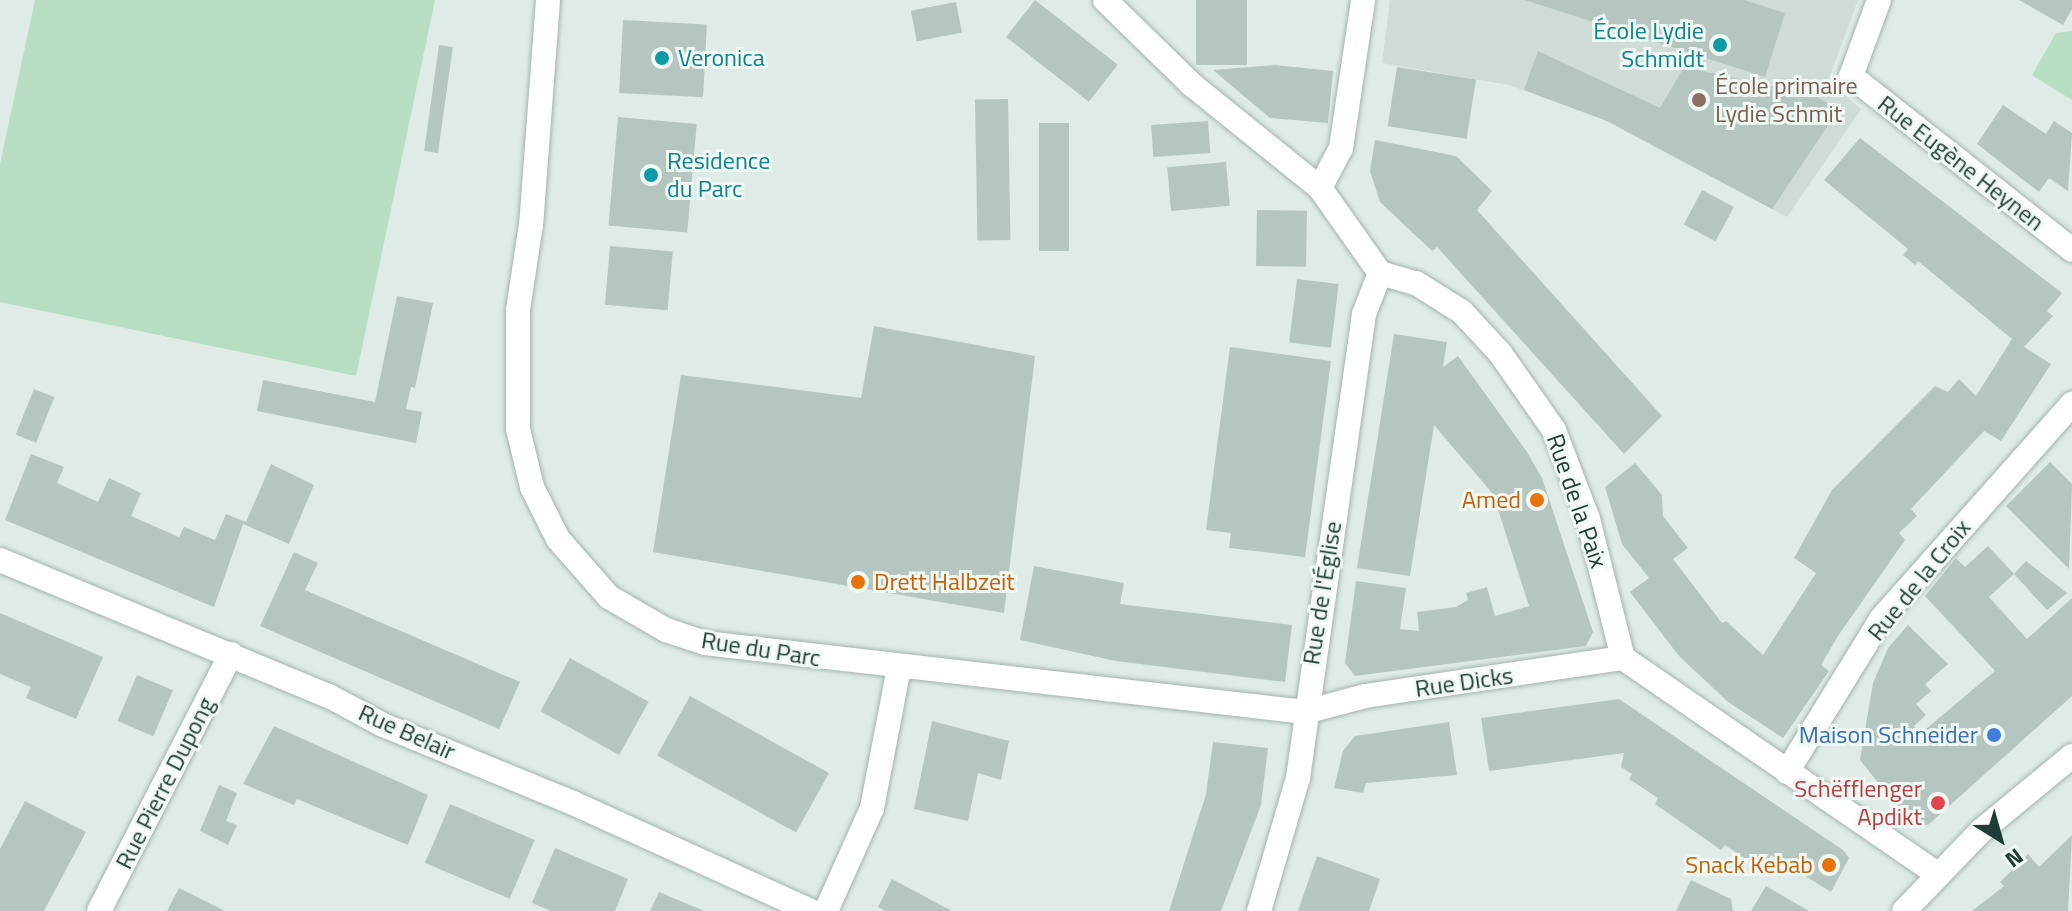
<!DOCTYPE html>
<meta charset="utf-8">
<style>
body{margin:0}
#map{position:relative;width:2072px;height:911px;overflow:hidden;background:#dfebe6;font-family:"Titillium Web",sans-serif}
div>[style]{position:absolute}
.built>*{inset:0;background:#cedbd6}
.green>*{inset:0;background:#b7dec3}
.building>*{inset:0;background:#b5c6c0;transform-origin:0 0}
.roads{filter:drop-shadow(0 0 2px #a2b3ae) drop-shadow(0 0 2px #a2b3ae)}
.minor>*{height:24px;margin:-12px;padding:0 12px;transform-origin:12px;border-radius:12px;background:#fff}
.dots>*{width:22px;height:22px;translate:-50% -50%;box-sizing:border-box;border:4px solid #f0f8f4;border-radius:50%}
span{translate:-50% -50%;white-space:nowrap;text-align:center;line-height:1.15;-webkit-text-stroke:6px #f0f8f4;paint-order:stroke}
.culture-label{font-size:24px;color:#0d838f}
.right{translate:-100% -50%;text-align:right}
.left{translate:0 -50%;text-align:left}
.education-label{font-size:24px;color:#785e54}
.street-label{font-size:24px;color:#203c36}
.food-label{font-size:24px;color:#c56008}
.shop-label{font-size:24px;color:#366cbe}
.health-label{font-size:24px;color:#be3a42}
.north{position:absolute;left:1960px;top:799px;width:80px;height:80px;-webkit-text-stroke:6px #f0f8f4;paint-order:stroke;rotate:143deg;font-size:22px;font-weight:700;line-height:32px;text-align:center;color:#203c36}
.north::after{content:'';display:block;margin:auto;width:28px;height:36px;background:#203c36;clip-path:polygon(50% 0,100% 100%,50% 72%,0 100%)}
</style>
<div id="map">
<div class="built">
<i style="clip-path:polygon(1390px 0,1858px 0,1828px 81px,1861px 109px,1787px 217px,1607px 121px,1509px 85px,1382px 63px)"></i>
</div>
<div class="green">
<i style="clip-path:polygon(35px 0,435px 0,356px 376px,0 302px,0 164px)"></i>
<i style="clip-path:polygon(2072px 31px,2072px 100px,2032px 75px,2056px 33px)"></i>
</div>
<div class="building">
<i style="left:1035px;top:0;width:105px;height:47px;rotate:38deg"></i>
<i style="left:1196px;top:0;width:51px;height:65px"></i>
<i style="clip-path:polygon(1525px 0,1744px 0,1785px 13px,1765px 77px)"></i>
<i style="clip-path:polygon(2019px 0,2072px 0,2072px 9px,2063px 25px)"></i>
<i style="left:956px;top:2px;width:31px;height:46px;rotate:79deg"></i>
<i style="left:623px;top:20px;width:84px;height:73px;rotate:3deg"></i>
<i style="left:439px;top:45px;width:14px;height:107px;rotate:8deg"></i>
<i style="clip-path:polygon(1538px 51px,1660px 108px,1684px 67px,1813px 95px,1839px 109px,1772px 209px,1607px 121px,1524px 90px)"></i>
<i style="clip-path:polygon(1275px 65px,1333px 71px,1328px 123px,1270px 118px,1213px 70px)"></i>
<i style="left:1397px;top:67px;width:80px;height:60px;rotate:9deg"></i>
<i style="left:1008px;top:99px;width:141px;height:33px;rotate:89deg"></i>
<i style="clip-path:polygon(2003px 105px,2046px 134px,2054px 121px,2072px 133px,2068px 191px,2049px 178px,2039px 192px,1977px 144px)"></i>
<i style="left:618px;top:117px;width:79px;height:109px;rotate:5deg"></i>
<i style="left:1208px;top:121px;width:32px;height:57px;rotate:86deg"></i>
<i style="left:1039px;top:123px;width:30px;height:128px"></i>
<i style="clip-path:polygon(1860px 138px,2062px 293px,2047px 311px,2053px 316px,2024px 347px,2051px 364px,2001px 441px,1984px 431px,1911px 509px,1917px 516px,1899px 533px,1905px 540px,1838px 636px,1821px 665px,1829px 671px,1783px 738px,1728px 702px,1679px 656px,1630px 592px,1649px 578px,1622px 544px,1605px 487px,1635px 463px,1662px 495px,1663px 516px,1688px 548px,1673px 559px,1722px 623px,1726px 621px,1763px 655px,1816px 573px,1794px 558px,1832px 490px,1935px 386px,1948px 392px,1959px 379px,1976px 396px,2012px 339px,1918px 261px,1915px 265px,1903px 255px,1908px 249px,1824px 180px)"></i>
<i style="clip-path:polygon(1375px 140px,1456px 156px,1492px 191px,1477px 210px,1662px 416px,1624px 454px,1437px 247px,1432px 251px,1380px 202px,1370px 171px)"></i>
<i style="left:1226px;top:162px;width:44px;height:59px;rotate:85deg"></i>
<i style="left:1702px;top:190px;width:36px;height:39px;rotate:28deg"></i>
<i style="left:1257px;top:210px;width:50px;height:56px;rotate:1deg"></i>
<i style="left:610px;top:246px;width:63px;height:59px;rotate:5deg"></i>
<i style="left:1297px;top:279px;width:42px;height:64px;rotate:7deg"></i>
<i style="clip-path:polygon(397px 296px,433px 303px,415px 388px,411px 387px,406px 409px,422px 412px,416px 443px,257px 411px,263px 380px,375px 402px)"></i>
<i style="clip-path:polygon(874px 326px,1035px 356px,1004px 613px,653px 552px,681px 375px,861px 398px)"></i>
<i style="clip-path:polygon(1394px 334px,1447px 342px,1443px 367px,1458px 356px,1527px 452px,1542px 478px,1593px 632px,1586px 646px,1355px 676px,1345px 663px,1356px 581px,1406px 588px,1400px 629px,1419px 631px,1417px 612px,1456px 607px,1468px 600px,1466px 593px,1487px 587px,1495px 616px,1529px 606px,1493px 494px,1434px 425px,1410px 576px,1357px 568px)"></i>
<i style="clip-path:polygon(1230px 347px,1331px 361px,1305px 557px,1229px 548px,1231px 533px,1206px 530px)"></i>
<i style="left:34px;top:389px;width:22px;height:49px;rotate:22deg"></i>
<i style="clip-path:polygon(31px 454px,64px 467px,57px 483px,98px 502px,109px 478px,141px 493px,131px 516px,179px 537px,184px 527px,215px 540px,226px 514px,246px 522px,271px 464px,314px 485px,289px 544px,243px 524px,214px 607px,5px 520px)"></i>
<i style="clip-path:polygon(2050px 462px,2072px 484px,2069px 569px,2006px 506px)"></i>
<i style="clip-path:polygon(1988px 546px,2014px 574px,1989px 597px,2027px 639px,2072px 598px,2072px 696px,1928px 825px,1912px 825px,1860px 760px,1873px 683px,1888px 648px,1908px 625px,1948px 664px,1925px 684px,1931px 691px,1916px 704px,1926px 715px,1914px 726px,1920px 734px,1995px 671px,1925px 596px,1956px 558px,1965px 567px)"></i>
<i style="clip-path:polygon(294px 552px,318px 563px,305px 590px,520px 682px,499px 729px,260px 626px)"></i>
<i style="clip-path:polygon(2026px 561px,2067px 593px,2047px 610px,2014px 574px)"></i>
<i style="clip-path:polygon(1034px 566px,1124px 583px,1120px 604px,1292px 625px,1285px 682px,1116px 661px,1020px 640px)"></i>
<i style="clip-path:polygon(0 613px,103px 657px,76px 719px,26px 698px,31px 687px,0 674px)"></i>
<i style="left:570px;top:658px;width:90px;height:61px;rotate:29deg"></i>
<i style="left:137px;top:675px;width:39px;height:50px;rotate:23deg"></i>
<i style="left:690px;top:696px;width:159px;height:68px;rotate:29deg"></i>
<i style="clip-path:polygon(1619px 699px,1843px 850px,1849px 858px,1831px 892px,1771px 855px,1762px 870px,1725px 845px,1721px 850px,1655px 804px,1658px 798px,1629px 779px,1632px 774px,1621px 767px,1624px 753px,1489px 771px,1481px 718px)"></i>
<i style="clip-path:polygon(932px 721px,1009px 741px,1001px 780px,978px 773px,968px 821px,914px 809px)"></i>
<i style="clip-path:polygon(1449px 722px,1457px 775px,1366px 783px,1363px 793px,1334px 788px,1343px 751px,1355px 736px)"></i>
<i style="clip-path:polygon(274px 726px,428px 795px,408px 845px,297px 799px,294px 805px,243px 784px)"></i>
<i style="clip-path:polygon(1213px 742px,1268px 748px,1261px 805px,1221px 911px,1169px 911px,1206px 794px)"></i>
<i style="clip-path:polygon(219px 785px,237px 793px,226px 821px,237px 825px,228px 845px,200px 831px)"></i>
<i style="clip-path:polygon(25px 801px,86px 832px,44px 911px,0 911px,0 849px)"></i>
<i style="left:450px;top:804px;width:92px;height:64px;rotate:23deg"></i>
<i style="clip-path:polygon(2072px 835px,2068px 911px,1972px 911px,2004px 886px,2000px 882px,2028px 854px,2039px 867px)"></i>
<i style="clip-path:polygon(555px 848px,628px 879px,615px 911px,551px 911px,532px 903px)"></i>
<i style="clip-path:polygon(1317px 856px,1380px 879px,1369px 911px,1298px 911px)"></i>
<i style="clip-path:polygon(892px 879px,952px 911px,885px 911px,878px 907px)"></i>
<i style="clip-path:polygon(1691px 880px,1731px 899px,1733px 911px,1676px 911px)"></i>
<i style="clip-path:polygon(1766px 886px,1809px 911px,1751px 911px)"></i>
<i style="clip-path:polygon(179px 888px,225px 911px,167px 911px)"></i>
<i style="clip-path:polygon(659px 892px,704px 911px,650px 911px)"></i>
</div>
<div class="roads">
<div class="minor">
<i style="left:548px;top:0;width:225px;rotate:94.3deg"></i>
<i style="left:531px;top:224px;width:87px;rotate:98.6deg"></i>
<i style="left:518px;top:310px;width:119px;rotate:90deg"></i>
<i style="left:518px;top:429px;width:60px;rotate:76.4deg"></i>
<i style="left:532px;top:487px;width:58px;rotate:63.4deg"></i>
<i style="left:558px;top:539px;width:77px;rotate:48.7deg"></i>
<i style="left:609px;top:597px;width:66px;rotate:30.1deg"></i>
<i style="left:666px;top:630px;width:41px;rotate:18.4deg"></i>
<i style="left:705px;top:643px;width:604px;rotate:6.56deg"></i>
<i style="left:1305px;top:712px;width:62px;rotate:-14.9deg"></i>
<i style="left:1365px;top:696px;width:261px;rotate:-8.4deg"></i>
<i style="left:1105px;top:0;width:120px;rotate:44.3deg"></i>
<i style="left:1191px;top:84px;width:166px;rotate:38.9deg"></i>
<i style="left:1320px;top:188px;width:104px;rotate:54.8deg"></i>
<i style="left:1380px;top:273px;width:37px;rotate:16deg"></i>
<i style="left:1416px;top:283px;width:54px;rotate:32.2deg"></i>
<i style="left:1462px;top:312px;width:56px;rotate:47.2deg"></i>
<i style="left:1500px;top:353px;width:94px;rotate:55deg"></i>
<i style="left:1554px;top:430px;width:95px;rotate:69.1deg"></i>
<i style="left:1588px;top:519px;width:143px;rotate:75.9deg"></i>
<i style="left:1623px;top:658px;width:381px;rotate:34.5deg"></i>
<i style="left:1879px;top:0;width:81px;rotate:110.2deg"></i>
<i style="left:1851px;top:76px;width:281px;rotate:38.2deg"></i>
<i style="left:1320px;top:188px;width:45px;rotate:-62.3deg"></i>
<i style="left:1341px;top:148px;width:150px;rotate:-81.5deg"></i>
<i style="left:0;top:560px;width:356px;rotate:22.5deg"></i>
<i style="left:329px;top:696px;width:61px;rotate:28.2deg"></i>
<i style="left:383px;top:725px;width:205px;rotate:22.3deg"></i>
<i style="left:573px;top:803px;width:261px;rotate:24.4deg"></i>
<i style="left:1787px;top:772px;width:180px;rotate:-58.4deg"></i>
<i style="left:1881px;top:619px;width:288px;rotate:-48.4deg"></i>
<i style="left:99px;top:911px;width:289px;rotate:-62.8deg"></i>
<i style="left:826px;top:911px;width:113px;rotate:-65.9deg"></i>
<i style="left:872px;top:808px;width:143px;rotate:-79.1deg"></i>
<i style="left:1259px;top:911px;width:139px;rotate:-73.7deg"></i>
<i style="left:1298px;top:778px;width:469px;rotate:-81.9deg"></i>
<i style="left:1364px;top:314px;width:44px;rotate:-68.7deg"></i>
<i style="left:1904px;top:911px;width:111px;rotate:-46.1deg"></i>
<i style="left:1981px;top:831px;width:118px;rotate:-39.5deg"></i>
</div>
</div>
<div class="dots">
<i style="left:1720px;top:45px;background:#0f9aa8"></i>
<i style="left:662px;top:58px;background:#0f9aa8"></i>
<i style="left:1699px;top:100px;background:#8d6e63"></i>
<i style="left:651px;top:175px;background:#0f9aa8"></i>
<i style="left:1537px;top:500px;background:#e8710a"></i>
<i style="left:858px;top:582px;background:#e8710a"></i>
<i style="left:1994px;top:735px;background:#3f7fe0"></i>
<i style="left:1938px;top:803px;background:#e0444e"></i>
<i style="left:1829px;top:865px;background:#e8710a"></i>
</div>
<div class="culture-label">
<span class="right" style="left:1704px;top:45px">École Lydie<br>Schmidt</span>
<span class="left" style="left:678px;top:58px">Veronica</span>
<span class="left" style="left:667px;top:175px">Residence<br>du Parc</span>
</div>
<div class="education-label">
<span class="left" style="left:1715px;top:100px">École primaire<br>Lydie Schmit</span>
</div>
<div class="street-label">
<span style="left:1961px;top:163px;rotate:38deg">Rue Eugène Heynen</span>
<span style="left:1577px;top:501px;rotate:71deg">Rue de la Paix</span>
<span style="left:1919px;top:580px;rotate:-51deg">Rue de la Croix</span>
<span style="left:1322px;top:593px;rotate:-81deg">Rue de l'Église</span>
<span style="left:761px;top:649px;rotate:9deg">Rue du Parc</span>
<span style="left:1464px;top:682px;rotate:-8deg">Rue Dicks</span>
<span style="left:407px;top:732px;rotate:24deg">Rue Belair</span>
<span style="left:165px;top:783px;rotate:-63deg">Rue Pierre Dupong</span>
</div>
<div class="food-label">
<span class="right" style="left:1521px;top:500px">Amed</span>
<span class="left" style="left:874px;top:582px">Drett Halbzeit</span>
<span class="right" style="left:1813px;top:865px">Snack Kebab</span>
</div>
<div class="shop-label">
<span class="right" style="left:1978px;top:735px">Maison Schneider</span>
</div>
<div class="health-label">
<span class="right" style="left:1922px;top:803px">Schëfflenger<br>Apdikt</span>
</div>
<div class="north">N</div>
</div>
